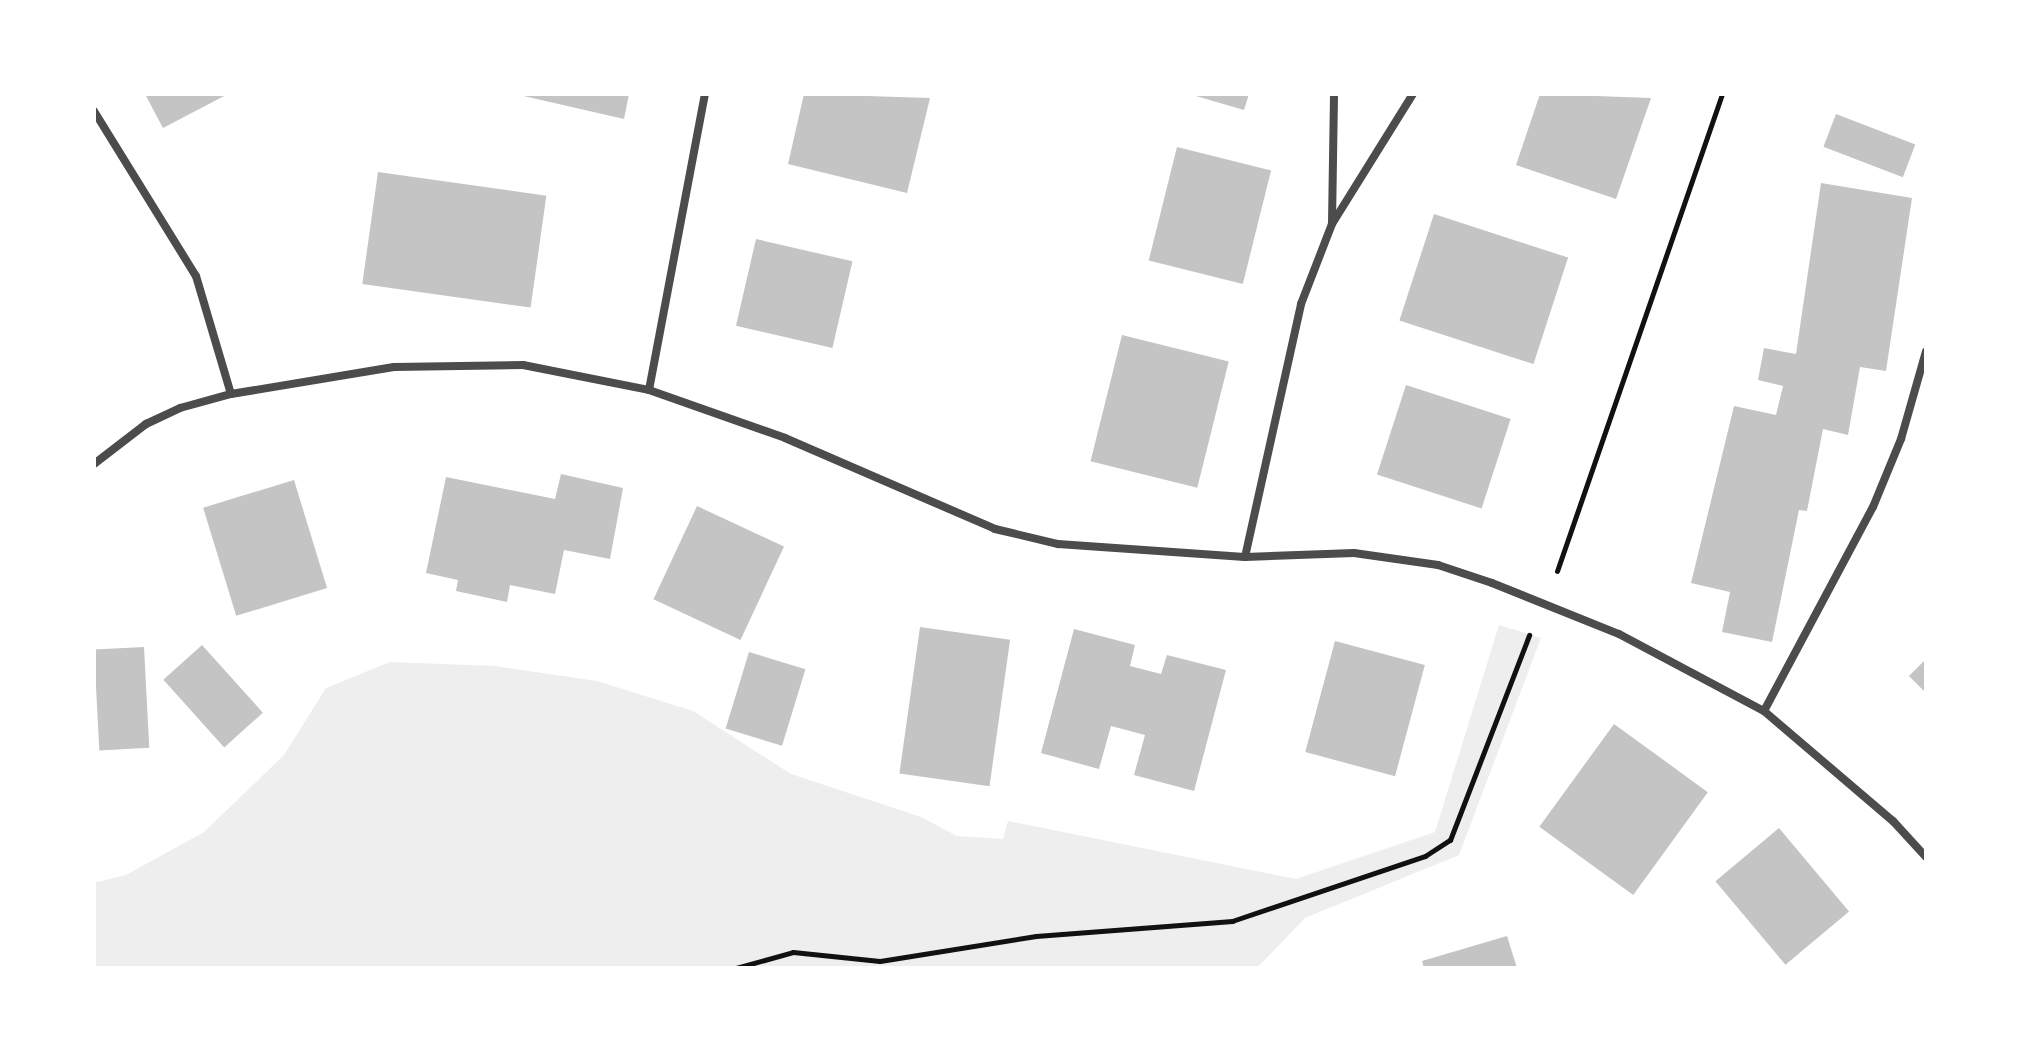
<!DOCTYPE html>
<style>
body{margin:0}
#map{position:relative;width:2020px;height:1062px;overflow:hidden;background:#fff;font-family:"Roboto Condensed",sans-serif}
div>[style]{position:absolute}
.green>*{inset:0;background:#eee}
.building>*{inset:0;background:#c4c4c4;transform-origin:0 0}
.path>*{height:5px;margin:-2.5px;padding:0 2.5px;transform-origin:2.5px;border-radius:2.5px;background:#111}
.minor>*{height:8px;margin:-4px;padding:0 4px;transform-origin:4px;border-radius:4px;background:#4c4c4c}
span{translate:-50% -50%;white-space:nowrap;text-align:center;line-height:1.15;-webkit-text-stroke:7px #fff;paint-order:stroke}
.frame{position:absolute;inset:0;border:96px solid #fff;pointer-events:none}
</style>
<div id="map">
<div class="green">
<i style="clip-path:polygon(1499px 625px,1541px 638px,1459px 855px,1305px 918px,1257px 968px,94px 968px,94px 883px,126px 875px,204px 832px,284px 755px,326px 688px,390px 662px,495px 666px,597px 681px,693px 711px,791px 774px,921px 817px,957px 836px,1003px 839px,1008px 821px,1296px 879px,1435px 832px)"></i>
</div>
<div class="building">
<i style="clip-path:polygon(145px 94px,228px 94px,163px 128px)"></i>
<i style="clip-path:polygon(515px 94px,629px 94px,624px 119px)"></i>
<i style="clip-path:polygon(804px 94px,930px 98px,907px 193px,788px 164px)"></i>
<i style="clip-path:polygon(1189px 94px,1249px 94px,1244px 110px)"></i>
<i style="clip-path:polygon(1540px 94px,1651px 98px,1616px 199px,1516px 165px)"></i>
<i style="left:1836px;top:114px;width:85px;height:35px;rotate:21deg"></i>
<i style="left:1177px;top:147px;width:97px;height:117px;rotate:14deg"></i>
<i style="left:378px;top:172px;width:170px;height:113px;rotate:8deg"></i>
<i style="clip-path:polygon(1821px 183px,1912px 198px,1886px 371px,1860px 367px,1848px 435px,1823px 429px,1807px 511px,1799px 510px,1772px 642px,1722px 632px,1730px 592px,1691px 583px,1734px 406px,1776px 415px,1783px 386px,1758px 380px,1764px 348px,1796px 354px)"></i>
<i style="left:1434px;top:214px;width:141px;height:112px;rotate:18deg"></i>
<i style="left:756px;top:239px;width:99px;height:89px;rotate:13deg"></i>
<i style="left:1122px;top:335px;width:110px;height:130px;rotate:14deg"></i>
<i style="left:1406px;top:385px;width:110px;height:94px;rotate:18deg"></i>
<i style="clip-path:polygon(561px 474px,623px 488px,610px 559px,564px 550px,555px 594px,510px 585px,507px 602px,456px 591px,458px 580px,426px 573px,446px 477px,555px 499px)"></i>
<i style="left:294px;top:480px;width:113px;height:95px;rotate:73deg"></i>
<i style="left:697px;top:506px;width:96px;height:103px;rotate:25deg"></i>
<i style="left:920px;top:627px;width:91px;height:148px;rotate:8deg"></i>
<i style="clip-path:polygon(1074px 629px,1135px 645px,1130px 666px,1161px 674px,1167px 655px,1226px 670px,1194px 791px,1134px 775px,1145px 735px,1111px 726px,1099px 769px,1041px 753px)"></i>
<i style="left:1335px;top:641px;width:93px;height:115px;rotate:15deg"></i>
<i style="left:202px;top:645px;width:91px;height:52px;rotate:48deg"></i>
<i style="left:144px;top:647px;width:101px;height:50px;rotate:87deg"></i>
<i style="left:749px;top:652px;width:59px;height:80px;rotate:17deg"></i>
<i style="clip-path:polygon(1926px 659px,1926px 693px,1909px 676px)"></i>
<i style="left:1614px;top:724px;width:116px;height:127px;rotate:36deg"></i>
<i style="left:1779px;top:828px;width:109px;height:83px;rotate:50deg"></i>
<i style="clip-path:polygon(1507px 936px,1517px 968px,1424px 968px,1422px 961px)"></i>
</div>
<div class="path">
<i style="left:1557px;top:571px;width:505px;rotate:-70.92deg"></i>
<i style="left:736px;top:968px;width:59px;rotate:-15.7deg"></i>
<i style="left:793px;top:952px;width:87px;rotate:5.9deg"></i>
<i style="left:880px;top:961px;width:158px;rotate:-9.1deg"></i>
<i style="left:1036px;top:936px;width:197px;rotate:-4.4deg"></i>
<i style="left:1232px;top:921px;width:204px;rotate:-18.6deg"></i>
<i style="left:1425px;top:856px;width:30px;rotate:-33deg"></i>
<i style="left:1450px;top:840px;width:220px;rotate:-68.9deg"></i>
</div>
<div class="minor">
<i style="left:94px;top:111px;width:194px;rotate:58.3deg"></i>
<i style="left:196px;top:276px;width:123px;rotate:73.5deg"></i>
<i style="left:1332px;top:223px;width:129px;rotate:-89.1deg"></i>
<i style="left:649px;top:390px;width:301px;rotate:-79.3deg"></i>
<i style="left:94px;top:464px;width:66px;rotate:-37.6deg"></i>
<i style="left:146px;top:424px;width:38px;rotate:-25deg"></i>
<i style="left:180px;top:408px;width:53px;rotate:-15.4deg"></i>
<i style="left:231px;top:394px;width:165px;rotate:-9.4deg"></i>
<i style="left:394px;top:367px;width:129px;rotate:-0.9deg"></i>
<i style="left:523px;top:365px;width:128px;rotate:11.2deg"></i>
<i style="left:649px;top:390px;width:144px;rotate:19.4deg"></i>
<i style="left:785px;top:438px;width:229px;rotate:23.4deg"></i>
<i style="left:995px;top:529px;width:65px;rotate:13.4deg"></i>
<i style="left:1058px;top:544px;width:187px;rotate:4deg"></i>
<i style="left:1245px;top:557px;width:109px;rotate:-2.1deg"></i>
<i style="left:1354px;top:553px;width:85px;rotate:8.1deg"></i>
<i style="left:1438px;top:565px;width:57px;rotate:18.4deg"></i>
<i style="left:1492px;top:583px;width:137px;rotate:21.9deg"></i>
<i style="left:1619px;top:634px;width:164px;rotate:28deg"></i>
<i style="left:1764px;top:711px;width:170px;rotate:40.5deg"></i>
<i style="left:1893px;top:821px;width:49px;rotate:47.5deg"></i>
<i style="left:1245px;top:557px;width:259px;rotate:-77.5deg"></i>
<i style="left:1301px;top:304px;width:86px;rotate:-68.8deg"></i>
<i style="left:1332px;top:224px;width:153px;rotate:-58.1deg"></i>
<i style="left:1764px;top:711px;width:231px;rotate:-61.9deg"></i>
<i style="left:1873px;top:507px;width:74px;rotate:-67.6deg"></i>
<i style="left:1901px;top:439px;width:91px;rotate:-74.1deg"></i>
</div>
<div class="frame"></div>
</div>
